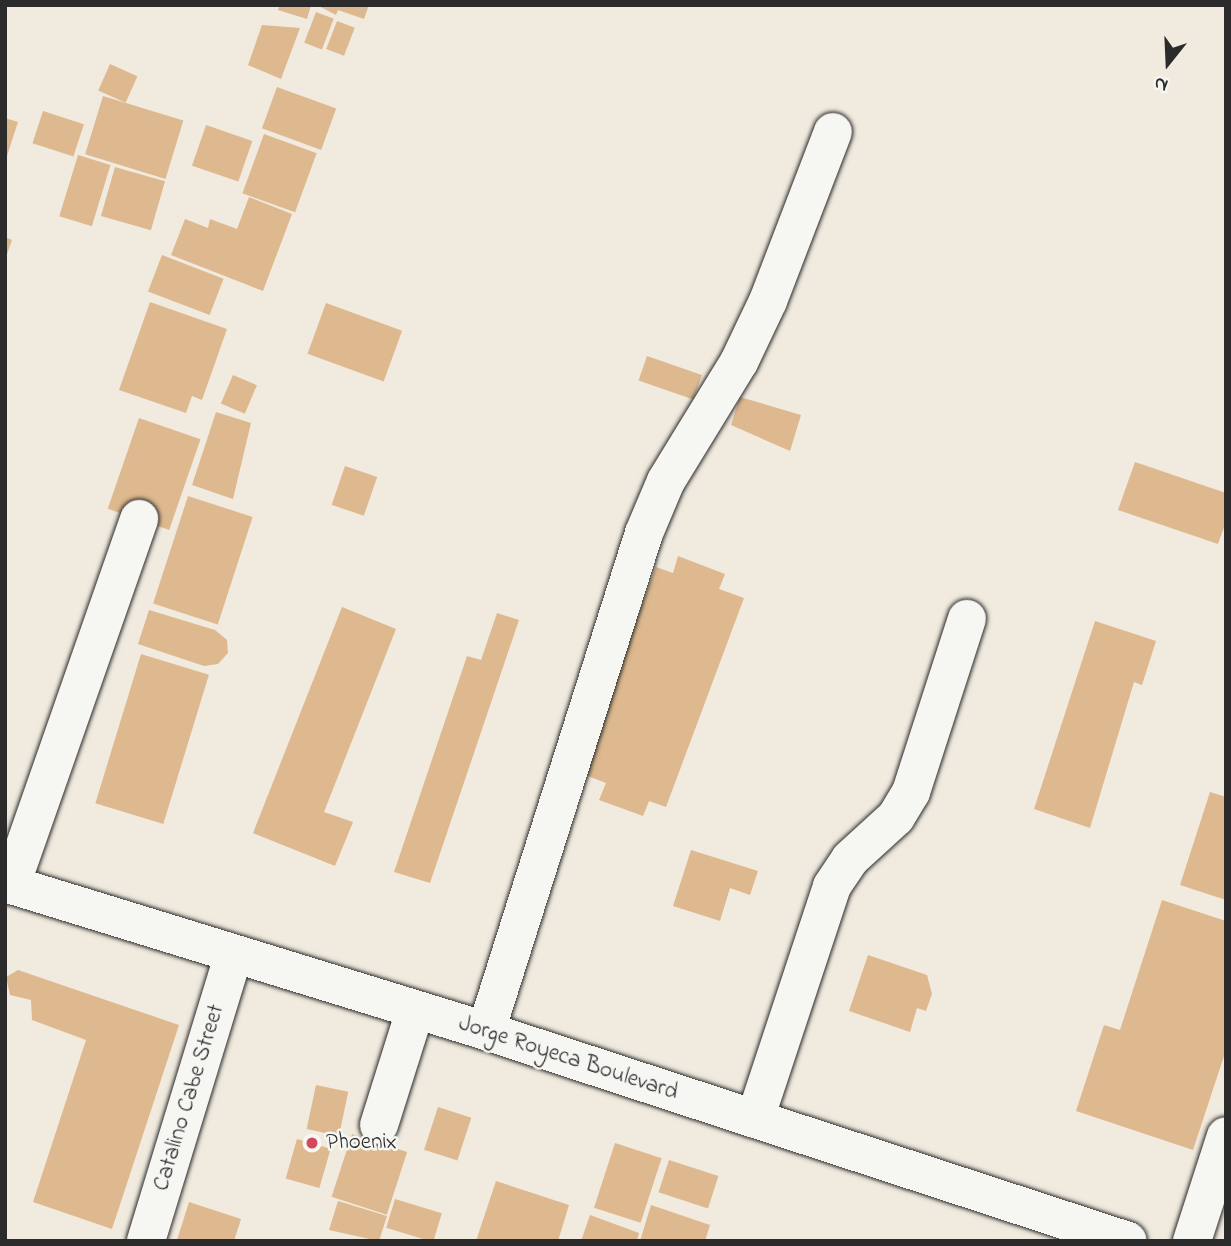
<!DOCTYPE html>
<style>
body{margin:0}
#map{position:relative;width:1231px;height:1246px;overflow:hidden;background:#f1eade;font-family:"Indie Flower",sans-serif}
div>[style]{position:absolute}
.building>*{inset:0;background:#deb98f;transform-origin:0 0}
.roads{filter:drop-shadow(0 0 2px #2b2b2b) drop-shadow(0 0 2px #2b2b2b)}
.minor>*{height:38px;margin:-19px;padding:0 19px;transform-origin:19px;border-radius:19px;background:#f6f6f2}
.dots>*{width:19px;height:19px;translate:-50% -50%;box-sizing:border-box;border:4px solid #f6f6f2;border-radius:50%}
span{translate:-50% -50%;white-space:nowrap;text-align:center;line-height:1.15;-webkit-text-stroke:5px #f6f6f2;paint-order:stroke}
.street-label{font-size:23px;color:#2b2b2b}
.poi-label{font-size:23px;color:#2b2b2b}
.left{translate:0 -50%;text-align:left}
.frame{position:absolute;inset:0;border:7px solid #2b2b2b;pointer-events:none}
.north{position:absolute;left:1133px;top:28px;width:70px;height:70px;-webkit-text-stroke:5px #f6f6f2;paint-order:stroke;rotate:198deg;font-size:19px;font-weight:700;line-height:28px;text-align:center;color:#2b2b2b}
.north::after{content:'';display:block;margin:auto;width:24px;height:32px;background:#2b2b2b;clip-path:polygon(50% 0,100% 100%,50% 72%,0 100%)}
</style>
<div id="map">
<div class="building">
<i style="clip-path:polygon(280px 5px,311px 5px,307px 19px,278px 10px)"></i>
<i style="clip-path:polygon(317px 5px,369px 5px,364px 19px,338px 10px,336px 15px)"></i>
<i style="left:316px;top:12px;width:19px;height:33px;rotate:21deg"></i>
<i style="left:337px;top:21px;width:19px;height:30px;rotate:21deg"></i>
<i style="clip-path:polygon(262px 25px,300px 28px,281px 79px,248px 65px)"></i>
<i style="left:110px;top:64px;width:30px;height:29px;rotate:24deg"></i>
<i style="left:277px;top:87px;width:63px;height:44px;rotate:20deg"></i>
<i style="left:103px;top:96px;width:84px;height:61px;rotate:17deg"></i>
<i style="left:43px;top:111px;width:43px;height:34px;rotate:18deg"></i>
<i style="clip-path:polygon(5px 118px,18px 122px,6px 159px,5px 159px)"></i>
<i style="left:206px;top:125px;width:49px;height:43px;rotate:19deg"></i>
<i style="left:264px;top:134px;width:56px;height:63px;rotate:20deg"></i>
<i style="left:78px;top:155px;width:34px;height:64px;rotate:17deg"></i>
<i style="left:115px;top:167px;width:52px;height:51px;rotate:16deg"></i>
<i style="clip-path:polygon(249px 197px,292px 214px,263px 291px,171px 255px,185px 219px,208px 228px,210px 219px,237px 229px)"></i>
<i style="clip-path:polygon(5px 237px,12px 240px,6px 257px,5px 257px)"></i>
<i style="left:162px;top:255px;width:66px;height:39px;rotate:21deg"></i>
<i style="clip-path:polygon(150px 302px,227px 329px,202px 400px,192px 396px,186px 413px,119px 390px)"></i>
<i style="left:326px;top:303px;width:81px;height:54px;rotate:20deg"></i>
<i style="left:647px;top:356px;width:58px;height:26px;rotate:19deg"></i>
<i style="left:233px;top:375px;width:26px;height:31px;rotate:23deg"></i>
<i style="clip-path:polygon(740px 397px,801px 415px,790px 451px,731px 425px)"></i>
<i style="clip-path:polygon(216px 412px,251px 423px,233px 499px,192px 485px)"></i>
<i style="left:139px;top:418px;width:65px;height:96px;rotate:19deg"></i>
<i style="clip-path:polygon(1135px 462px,1226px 493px,1226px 522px,1218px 544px,1118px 510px)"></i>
<i style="left:345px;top:466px;width:34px;height:41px;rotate:19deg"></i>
<i style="left:188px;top:496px;width:68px;height:113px;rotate:18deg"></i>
<i style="clip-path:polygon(678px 556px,725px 574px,719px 589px,744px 598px,666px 807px,649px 801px,643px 816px,599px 800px,606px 783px,580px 773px,656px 567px,673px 573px)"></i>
<i style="clip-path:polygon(342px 607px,396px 629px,324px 812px,353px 822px,335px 866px,253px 833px)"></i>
<i style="clip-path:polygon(149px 610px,215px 630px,227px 640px,228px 653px,218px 664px,204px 666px,138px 644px)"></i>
<i style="clip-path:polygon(497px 613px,519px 620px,430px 883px,394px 872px,467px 656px,481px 660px)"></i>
<i style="clip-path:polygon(1095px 621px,1156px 641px,1142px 685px,1134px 682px,1090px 828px,1034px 809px)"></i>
<i style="left:141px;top:654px;width:71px;height:156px;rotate:17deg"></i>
<i style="clip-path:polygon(1210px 792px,1226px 797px,1226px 900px,1180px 885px)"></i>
<i style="clip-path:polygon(691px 850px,758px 871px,750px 895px,730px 888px,720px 921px,673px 906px)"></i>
<i style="clip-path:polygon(1162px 900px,1226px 921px,1226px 1050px,1193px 1150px,1076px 1111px,1104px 1025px,1120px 1030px)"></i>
<i style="clip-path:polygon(868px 955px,927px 975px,932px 994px,926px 1011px,917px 1008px,910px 1032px,849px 1011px)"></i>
<i style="clip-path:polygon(18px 970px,179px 1025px,112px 1229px,33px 1202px,86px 1040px,32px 1020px,31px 1000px,10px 995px,6px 977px)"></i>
<i style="left:316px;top:1085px;width:33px;height:45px;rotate:12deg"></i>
<i style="left:438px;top:1107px;width:35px;height:45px;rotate:18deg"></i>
<i style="left:352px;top:1134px;width:58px;height:66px;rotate:18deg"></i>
<i style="left:297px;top:1139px;width:35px;height:41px;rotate:16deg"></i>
<i style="left:615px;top:1143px;width:49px;height:68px;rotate:18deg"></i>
<i style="left:669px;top:1160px;width:52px;height:34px;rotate:18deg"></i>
<i style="clip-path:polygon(496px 1181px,569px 1205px,558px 1241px,476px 1241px)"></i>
<i style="left:395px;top:1199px;width:49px;height:30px;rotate:17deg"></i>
<i style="clip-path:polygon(338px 1201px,387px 1216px,379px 1241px,329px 1230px)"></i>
<i style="clip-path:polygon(189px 1202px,241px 1219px,234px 1241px,177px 1240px)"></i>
<i style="clip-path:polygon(651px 1205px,710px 1225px,705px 1241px,640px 1241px)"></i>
<i style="clip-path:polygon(590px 1215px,639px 1233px,637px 1241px,581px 1241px)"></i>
</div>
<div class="roads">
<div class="minor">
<i style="left:5px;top:883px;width:503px;rotate:17.1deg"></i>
<i style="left:486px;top:1031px;width:675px;rotate:18.11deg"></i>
<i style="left:11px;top:885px;width:388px;rotate:-70.7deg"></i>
<i style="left:486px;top:1031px;width:522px;rotate:-72.4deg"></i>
<i style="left:644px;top:533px;width:56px;rotate:-67.1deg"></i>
<i style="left:666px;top:481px;width:140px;rotate:-58.5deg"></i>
<i style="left:739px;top:362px;width:68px;rotate:-64.6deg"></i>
<i style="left:768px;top:301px;width:181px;rotate:-69deg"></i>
<i style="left:755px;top:1119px;width:245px;rotate:-71.7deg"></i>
<i style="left:832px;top:886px;width:32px;rotate:-56deg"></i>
<i style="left:850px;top:859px;width:62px;rotate:-42.4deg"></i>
<i style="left:896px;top:817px;width:29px;rotate:-59deg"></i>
<i style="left:911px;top:792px;width:182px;rotate:-72.1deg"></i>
<i style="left:379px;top:1125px;width:120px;rotate:-72.5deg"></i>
<i style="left:146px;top:1241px;width:300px;rotate:-73deg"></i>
<i style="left:1192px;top:1241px;width:110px;rotate:-72.1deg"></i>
</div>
</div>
<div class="dots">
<i style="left:312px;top:1143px;background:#d1495b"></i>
</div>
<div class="street-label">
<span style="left:568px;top:1059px;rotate:18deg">Jorge Royeca Boulevard</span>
<span style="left:190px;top:1098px;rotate:-73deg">Catalino Cabe Street</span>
</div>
<div class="poi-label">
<span class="left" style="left:326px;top:1143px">Phoenix</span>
</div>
<div class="frame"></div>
<div class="north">N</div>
</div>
